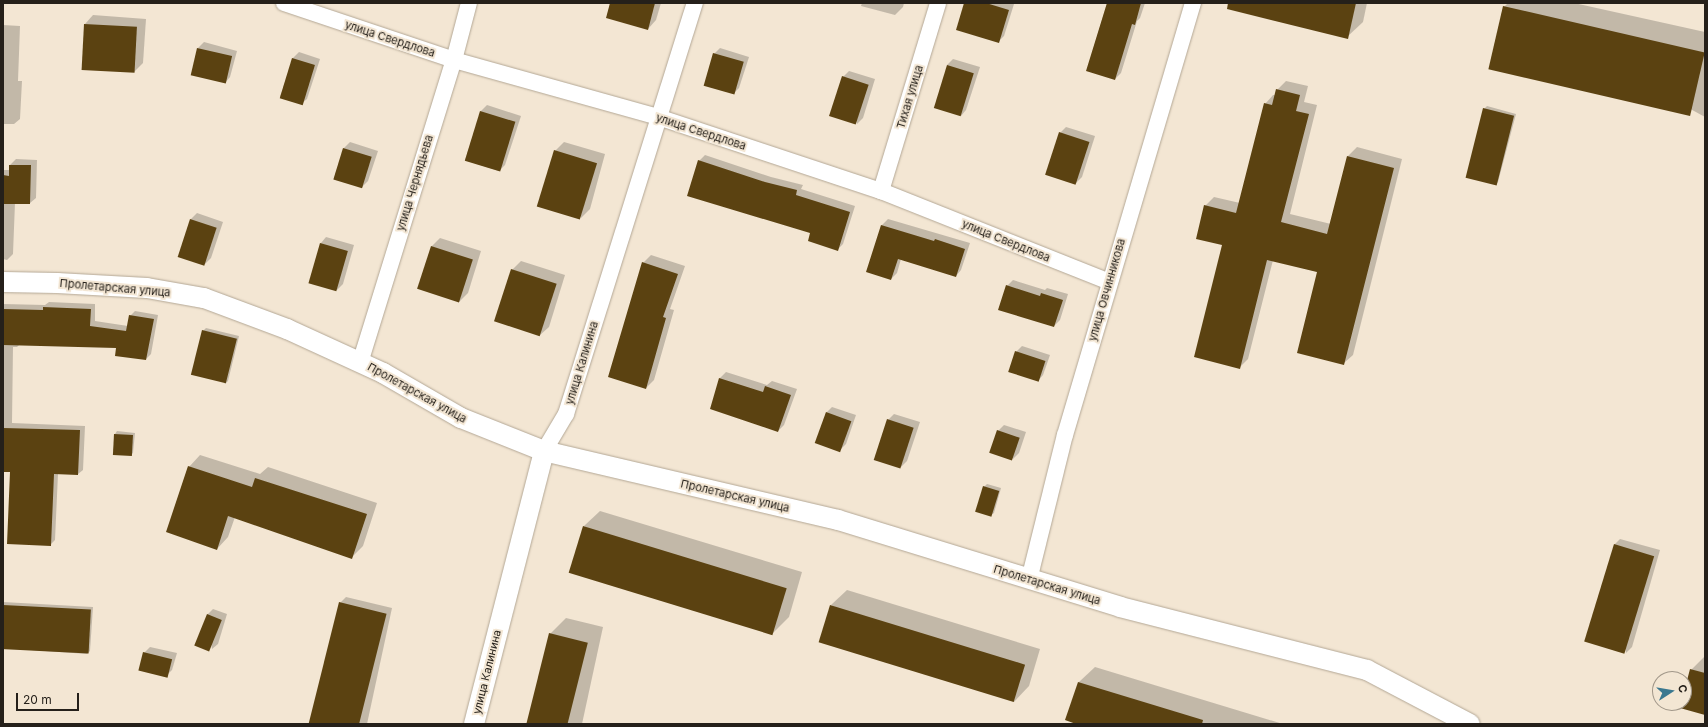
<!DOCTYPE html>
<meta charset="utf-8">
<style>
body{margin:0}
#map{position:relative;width:1708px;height:727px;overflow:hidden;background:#f3e6d3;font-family:Inter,sans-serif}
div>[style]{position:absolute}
.shadow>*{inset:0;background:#0003}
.building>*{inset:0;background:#5b4211;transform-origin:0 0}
.roads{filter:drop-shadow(0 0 1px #b3a795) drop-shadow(0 0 1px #b3a795)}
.minor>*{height:16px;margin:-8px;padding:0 8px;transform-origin:8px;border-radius:8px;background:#fff}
.tertiary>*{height:20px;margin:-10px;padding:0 10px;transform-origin:10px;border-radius:10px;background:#fff}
span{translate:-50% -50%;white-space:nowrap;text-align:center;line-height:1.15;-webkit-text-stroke:4px #f3e6d3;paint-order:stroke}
.street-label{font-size:11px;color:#25201a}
.frame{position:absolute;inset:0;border:4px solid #25201a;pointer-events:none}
.north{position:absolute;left:1652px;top:671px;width:40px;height:40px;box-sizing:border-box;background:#f3e6d3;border:1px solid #a19789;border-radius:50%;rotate:78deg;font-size:11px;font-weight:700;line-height:16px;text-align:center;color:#25201a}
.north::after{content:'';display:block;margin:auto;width:14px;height:18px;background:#3b788f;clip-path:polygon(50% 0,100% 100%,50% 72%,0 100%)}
.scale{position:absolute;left:16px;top:693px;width:63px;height:18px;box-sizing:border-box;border:2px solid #25201a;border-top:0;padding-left:5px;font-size:12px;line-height:14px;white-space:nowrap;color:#25201a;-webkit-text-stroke:3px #f3e6d3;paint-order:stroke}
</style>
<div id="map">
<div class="shadow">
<i style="clip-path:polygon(611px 3px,661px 3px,656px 20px,648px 29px)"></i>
<i style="clip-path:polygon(862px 3px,904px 3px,903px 7px,895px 15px,861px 6px)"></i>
<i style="clip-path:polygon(965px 3px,1014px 4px,1004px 36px,998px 42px)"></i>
<i style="clip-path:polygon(1107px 3px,1145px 3px,1140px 18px,1137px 21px,1121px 73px,1115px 79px,1087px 70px)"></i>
<i style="clip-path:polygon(1242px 3px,1367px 3px,1363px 22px,1347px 37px)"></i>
<i style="clip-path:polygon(1508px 3px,1574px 3px,1705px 32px,1705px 117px,1504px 7px)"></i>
<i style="clip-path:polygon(93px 15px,146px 19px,143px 63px,134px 72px,85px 24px)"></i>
<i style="clip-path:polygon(3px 25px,20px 26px,18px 81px,22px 81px,20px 119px,14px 124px,3px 124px)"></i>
<i style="clip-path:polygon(204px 42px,237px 51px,230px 77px,225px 83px,198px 48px)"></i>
<i style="clip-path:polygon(720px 48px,749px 57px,739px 88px,733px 94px,714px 54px)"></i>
<i style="clip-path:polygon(299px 52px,320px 59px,307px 99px,301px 104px,280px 97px,293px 58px)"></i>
<i style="clip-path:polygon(953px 59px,980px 67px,966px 110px,961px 116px,947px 65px)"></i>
<i style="clip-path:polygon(849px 71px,875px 79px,863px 118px,857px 124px,843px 77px)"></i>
<i style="clip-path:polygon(1286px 81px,1308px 86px,1304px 102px,1317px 105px,1290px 214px,1331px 224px,1348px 156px,1357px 147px,1402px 159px,1353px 355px,1344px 363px,1318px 272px,1273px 260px,1248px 359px,1240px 367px,1224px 245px,1205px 206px,1214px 197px,1240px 203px,1265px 104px,1273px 95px,1276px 95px,1277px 90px)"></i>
<i style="clip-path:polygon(487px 105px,521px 116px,505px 165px,499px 171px,465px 160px,481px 111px)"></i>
<i style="clip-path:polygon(1487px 106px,1516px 114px,1498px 182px,1496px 184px,1484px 109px)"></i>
<i style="clip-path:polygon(1066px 127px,1095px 136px,1082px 177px,1076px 183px,1060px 133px)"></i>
<i style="clip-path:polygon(350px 142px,378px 151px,368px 181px,362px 187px,334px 178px,344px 148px)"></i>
<i style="clip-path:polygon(564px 142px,605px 154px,590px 209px,581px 218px,555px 151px)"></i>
<i style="clip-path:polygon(705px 155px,771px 177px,803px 185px,801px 189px,855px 206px,843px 244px,837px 250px,699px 161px)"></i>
<i style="clip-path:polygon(16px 159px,37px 160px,36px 198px,30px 203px,15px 203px,13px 254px,7px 260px,3px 259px,3px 170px,10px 170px,10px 165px)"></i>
<i style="clip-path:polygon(197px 213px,223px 222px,211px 258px,205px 264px,180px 256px,191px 219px)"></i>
<i style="clip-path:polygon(888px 219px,970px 243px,961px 270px,956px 276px,901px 259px,897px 273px,891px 279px,882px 225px)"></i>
<i style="clip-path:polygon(326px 237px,354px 245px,343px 284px,337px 290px,310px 282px,321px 243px)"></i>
<i style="clip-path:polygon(440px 238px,481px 251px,468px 293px,459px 302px,432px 246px)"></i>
<i style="clip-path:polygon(651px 255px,685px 266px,670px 309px,674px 310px,654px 380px,646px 388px,643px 263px)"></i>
<i style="clip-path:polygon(521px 261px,565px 275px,549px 327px,540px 335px,512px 270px)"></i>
<i style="clip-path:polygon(1013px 280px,1045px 290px,1047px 288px,1068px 294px,1060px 320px,1054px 326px,1007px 286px)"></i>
<i style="clip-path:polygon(49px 302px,95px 304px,95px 321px,128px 326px,130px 316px,135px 311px,158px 315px,151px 354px,146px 359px,117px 347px,20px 344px,17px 347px,13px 347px,12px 423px,85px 426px,83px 470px,78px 474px,58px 474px,55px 540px,50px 545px,11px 471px,3px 471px,3px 304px,45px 305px)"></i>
<i style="clip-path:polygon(206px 328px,239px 336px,228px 381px,225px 384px,203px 331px)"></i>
<i style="clip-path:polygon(1022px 346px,1050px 355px,1043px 375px,1038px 381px,1016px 352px)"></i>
<i style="clip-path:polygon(726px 372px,767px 385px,772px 381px,797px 389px,784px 425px,778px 431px,711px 408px,720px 378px)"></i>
<i style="clip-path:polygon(832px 407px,856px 415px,846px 444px,840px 450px,827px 412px)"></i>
<i style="clip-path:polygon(894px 414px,920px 422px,907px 461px,901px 467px,888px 420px)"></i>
<i style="clip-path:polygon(1004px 425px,1026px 432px,1019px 453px,1013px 459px,998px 431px)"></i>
<i style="clip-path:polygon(117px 431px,135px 433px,133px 453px,130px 456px,115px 434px)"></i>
<i style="clip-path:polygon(200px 455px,260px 474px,268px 467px,377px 503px,363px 546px,351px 558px,235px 517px,228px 537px,217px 549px,189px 467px)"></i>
<i style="clip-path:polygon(987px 484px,1001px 488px,994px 513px,991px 515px,984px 487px)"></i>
<i style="clip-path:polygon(600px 511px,802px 572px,789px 617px,773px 633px,584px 526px)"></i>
<i style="clip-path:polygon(1620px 539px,1660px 550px,1632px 647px,1626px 653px,1615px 544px)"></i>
<i style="clip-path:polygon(847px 590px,1040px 649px,1029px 686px,1014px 702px,831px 605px)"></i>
<i style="clip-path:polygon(346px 597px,392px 608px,367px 724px,320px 724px,340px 603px)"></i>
<i style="clip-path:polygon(3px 602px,93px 607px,90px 651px,87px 654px,3px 648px)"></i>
<i style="clip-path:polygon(213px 609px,227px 614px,218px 644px,212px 649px,207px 615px)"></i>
<i style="clip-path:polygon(566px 618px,603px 627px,582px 724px,529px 724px,550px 634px)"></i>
<i style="clip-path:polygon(150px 647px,177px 653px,172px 670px,166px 676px,144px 653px)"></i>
<i style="clip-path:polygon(1705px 656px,1705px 714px,1682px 703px,1684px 703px,1684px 696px,1691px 670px)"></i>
<i style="clip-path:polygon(1095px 667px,1283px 724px,1080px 724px,1066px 720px,1079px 682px)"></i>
</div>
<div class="building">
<i style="clip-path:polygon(610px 3px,655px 3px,648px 30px,606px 18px)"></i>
<i style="clip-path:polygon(964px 3px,986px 3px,1009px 10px,999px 43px,956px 30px)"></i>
<i style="clip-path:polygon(1107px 3px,1141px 3px,1135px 25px,1132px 24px,1115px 80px,1086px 71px)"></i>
<i style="clip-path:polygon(1228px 3px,1356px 3px,1348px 39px,1227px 9px)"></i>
<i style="left:1503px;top:6px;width:207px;height:65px;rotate:13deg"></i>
<i style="left:84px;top:24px;width:53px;height:46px;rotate:3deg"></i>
<i style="left:197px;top:48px;width:36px;height:28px;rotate:13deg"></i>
<i style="left:713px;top:53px;width:32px;height:34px;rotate:16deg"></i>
<i style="left:292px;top:58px;width:24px;height:42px;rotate:17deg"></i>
<i style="left:947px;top:65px;width:28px;height:45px;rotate:17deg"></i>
<i style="left:842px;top:76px;width:28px;height:42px;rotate:18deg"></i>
<i style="clip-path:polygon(1276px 89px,1300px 95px,1296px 111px,1309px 114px,1281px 222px,1327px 234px,1347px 156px,1394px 168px,1344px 365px,1297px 353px,1317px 272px,1267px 260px,1240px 369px,1194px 357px,1222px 245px,1196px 239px,1204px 205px,1236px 213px,1264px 103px,1272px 105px)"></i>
<i style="left:1483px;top:108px;width:32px;height:72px;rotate:14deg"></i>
<i style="left:480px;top:111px;width:37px;height:52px;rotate:17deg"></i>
<i style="left:1059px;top:132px;width:32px;height:45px;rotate:18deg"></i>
<i style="left:343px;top:148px;width:30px;height:33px;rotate:17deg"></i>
<i style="left:554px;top:150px;width:45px;height:59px;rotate:17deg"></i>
<i style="clip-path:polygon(698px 160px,765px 182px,797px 190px,796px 195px,850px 212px,838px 251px,808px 241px,810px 233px,687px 196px)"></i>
<i style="clip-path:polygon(9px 165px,31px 165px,30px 204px,3px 204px,3px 175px,9px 176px)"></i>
<i style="left:190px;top:219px;width:28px;height:40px;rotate:18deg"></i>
<i style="clip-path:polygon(881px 225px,934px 241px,935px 239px,965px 249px,956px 277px,898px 259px,891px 280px,866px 272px)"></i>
<i style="left:320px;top:243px;width:29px;height:42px;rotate:16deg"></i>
<i style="left:431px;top:246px;width:44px;height:45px;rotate:18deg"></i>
<i style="clip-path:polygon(642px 262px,678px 274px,663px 317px,666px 318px,646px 389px,608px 377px)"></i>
<i style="left:511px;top:269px;width:48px;height:55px;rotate:18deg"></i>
<i style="clip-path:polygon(1006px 285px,1040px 296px,1041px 293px,1063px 300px,1054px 327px,998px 310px)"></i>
<i style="clip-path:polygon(43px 307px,91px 309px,90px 326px,126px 331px,129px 315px,154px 319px,146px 360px,115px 356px,116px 348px,3px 345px,3px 309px,43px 310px)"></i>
<i style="left:202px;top:330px;width:36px;height:46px;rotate:14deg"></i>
<i style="left:1015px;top:351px;width:32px;height:22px;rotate:18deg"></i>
<i style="clip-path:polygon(719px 378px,763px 392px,765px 386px,791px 395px,778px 432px,710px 409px)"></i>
<i style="left:826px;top:412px;width:27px;height:33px;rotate:20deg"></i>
<i style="left:887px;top:419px;width:28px;height:43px;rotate:18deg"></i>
<i style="clip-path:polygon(3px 428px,80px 430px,78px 475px,54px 474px,51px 546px,7px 544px,10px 472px,3px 472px)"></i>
<i style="left:997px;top:430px;width:24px;height:24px;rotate:19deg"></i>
<i style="left:114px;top:434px;width:19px;height:21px;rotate:3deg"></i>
<i style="clip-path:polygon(188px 466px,252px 487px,255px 478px,367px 514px,352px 559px,228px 516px,217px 550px,166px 532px)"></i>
<i style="left:983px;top:486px;width:17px;height:27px;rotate:17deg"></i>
<i style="left:583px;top:526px;width:213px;height:49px;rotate:17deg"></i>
<i style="left:1614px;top:544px;width:42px;height:102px;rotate:17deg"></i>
<i style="left:339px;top:602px;width:49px;height:125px;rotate:14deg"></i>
<i style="left:3px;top:605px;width:88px;height:44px;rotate:3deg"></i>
<i style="left:830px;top:605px;width:204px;height:39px;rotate:17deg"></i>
<i style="left:207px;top:614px;width:16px;height:34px;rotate:22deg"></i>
<i style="left:549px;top:633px;width:40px;height:93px;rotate:14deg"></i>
<i style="left:143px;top:652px;width:30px;height:19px;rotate:14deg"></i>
<i style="clip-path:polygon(1690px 669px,1705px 673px,1705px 715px,1680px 708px,1681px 703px,1684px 703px,1684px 692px)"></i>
<i style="clip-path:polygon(1078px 682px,1203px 720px,1202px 724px,1076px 724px,1065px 720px)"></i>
</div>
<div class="roads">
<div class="minor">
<i style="left:284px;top:3px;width:179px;rotate:18.5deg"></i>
<i style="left:454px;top:60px;width:212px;rotate:15.6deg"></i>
<i style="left:658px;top:117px;width:235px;rotate:18.4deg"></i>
<i style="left:881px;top:191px;width:246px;rotate:21.7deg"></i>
<i style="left:881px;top:191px;width:196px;rotate:-73.1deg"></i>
<i style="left:360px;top:363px;width:317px;rotate:-72.8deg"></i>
<i style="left:454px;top:60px;width:59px;rotate:-75.3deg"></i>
<i style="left:544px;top:451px;width:43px;rotate:-59.3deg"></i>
<i style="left:566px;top:414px;width:431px;rotate:-72.6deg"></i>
<i style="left:1029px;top:580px;width:149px;rotate:-76.1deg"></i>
<i style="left:1065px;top:435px;width:451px;rotate:-73.5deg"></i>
</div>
<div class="tertiary">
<i style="left:3px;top:282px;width:54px;rotate:1.1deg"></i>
<i style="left:57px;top:283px;width:90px;rotate:3.2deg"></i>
<i style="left:147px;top:288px;width:58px;rotate:10deg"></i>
<i style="left:204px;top:298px;width:89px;rotate:20.5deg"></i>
<i style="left:287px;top:329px;width:106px;rotate:24.6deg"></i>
<i style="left:383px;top:373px;width:90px;rotate:30deg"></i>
<i style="left:461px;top:418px;width:89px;rotate:21.7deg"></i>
<i style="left:544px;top:451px;width:302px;rotate:13.2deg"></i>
<i style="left:838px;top:520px;width:295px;rotate:17.1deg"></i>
<i style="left:1120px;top:607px;width:255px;rotate:14.3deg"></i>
<i style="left:1367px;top:670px;width:116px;rotate:27.7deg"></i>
<i style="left:474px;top:724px;width:282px;rotate:-75.6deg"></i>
</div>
</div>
<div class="street-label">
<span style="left:390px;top:39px;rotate:18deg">улица Свердлова</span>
<span style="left:910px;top:97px;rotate:-73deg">Тихая улица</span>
<span style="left:701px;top:132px;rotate:18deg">улица Свердлова</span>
<span style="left:415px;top:183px;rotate:-73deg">улица Чернядьева</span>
<span style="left:1006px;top:241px;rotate:22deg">улица Свердлова</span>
<span style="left:115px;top:288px;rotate:5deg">Пролетарская улица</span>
<span style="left:1107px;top:290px;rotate:-74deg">улица Овчинникова</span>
<span style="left:582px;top:363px;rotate:-73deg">улица Калинина</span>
<span style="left:417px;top:393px;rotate:29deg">Пролетарская улица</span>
<span style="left:735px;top:496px;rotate:13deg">Пролетарская улица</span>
<span style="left:1047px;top:585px;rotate:17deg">Пролетарская улица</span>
<span style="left:487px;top:672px;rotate:-76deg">улица Калинина</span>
</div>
<div class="frame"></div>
<div class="north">С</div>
<div class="scale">20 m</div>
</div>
